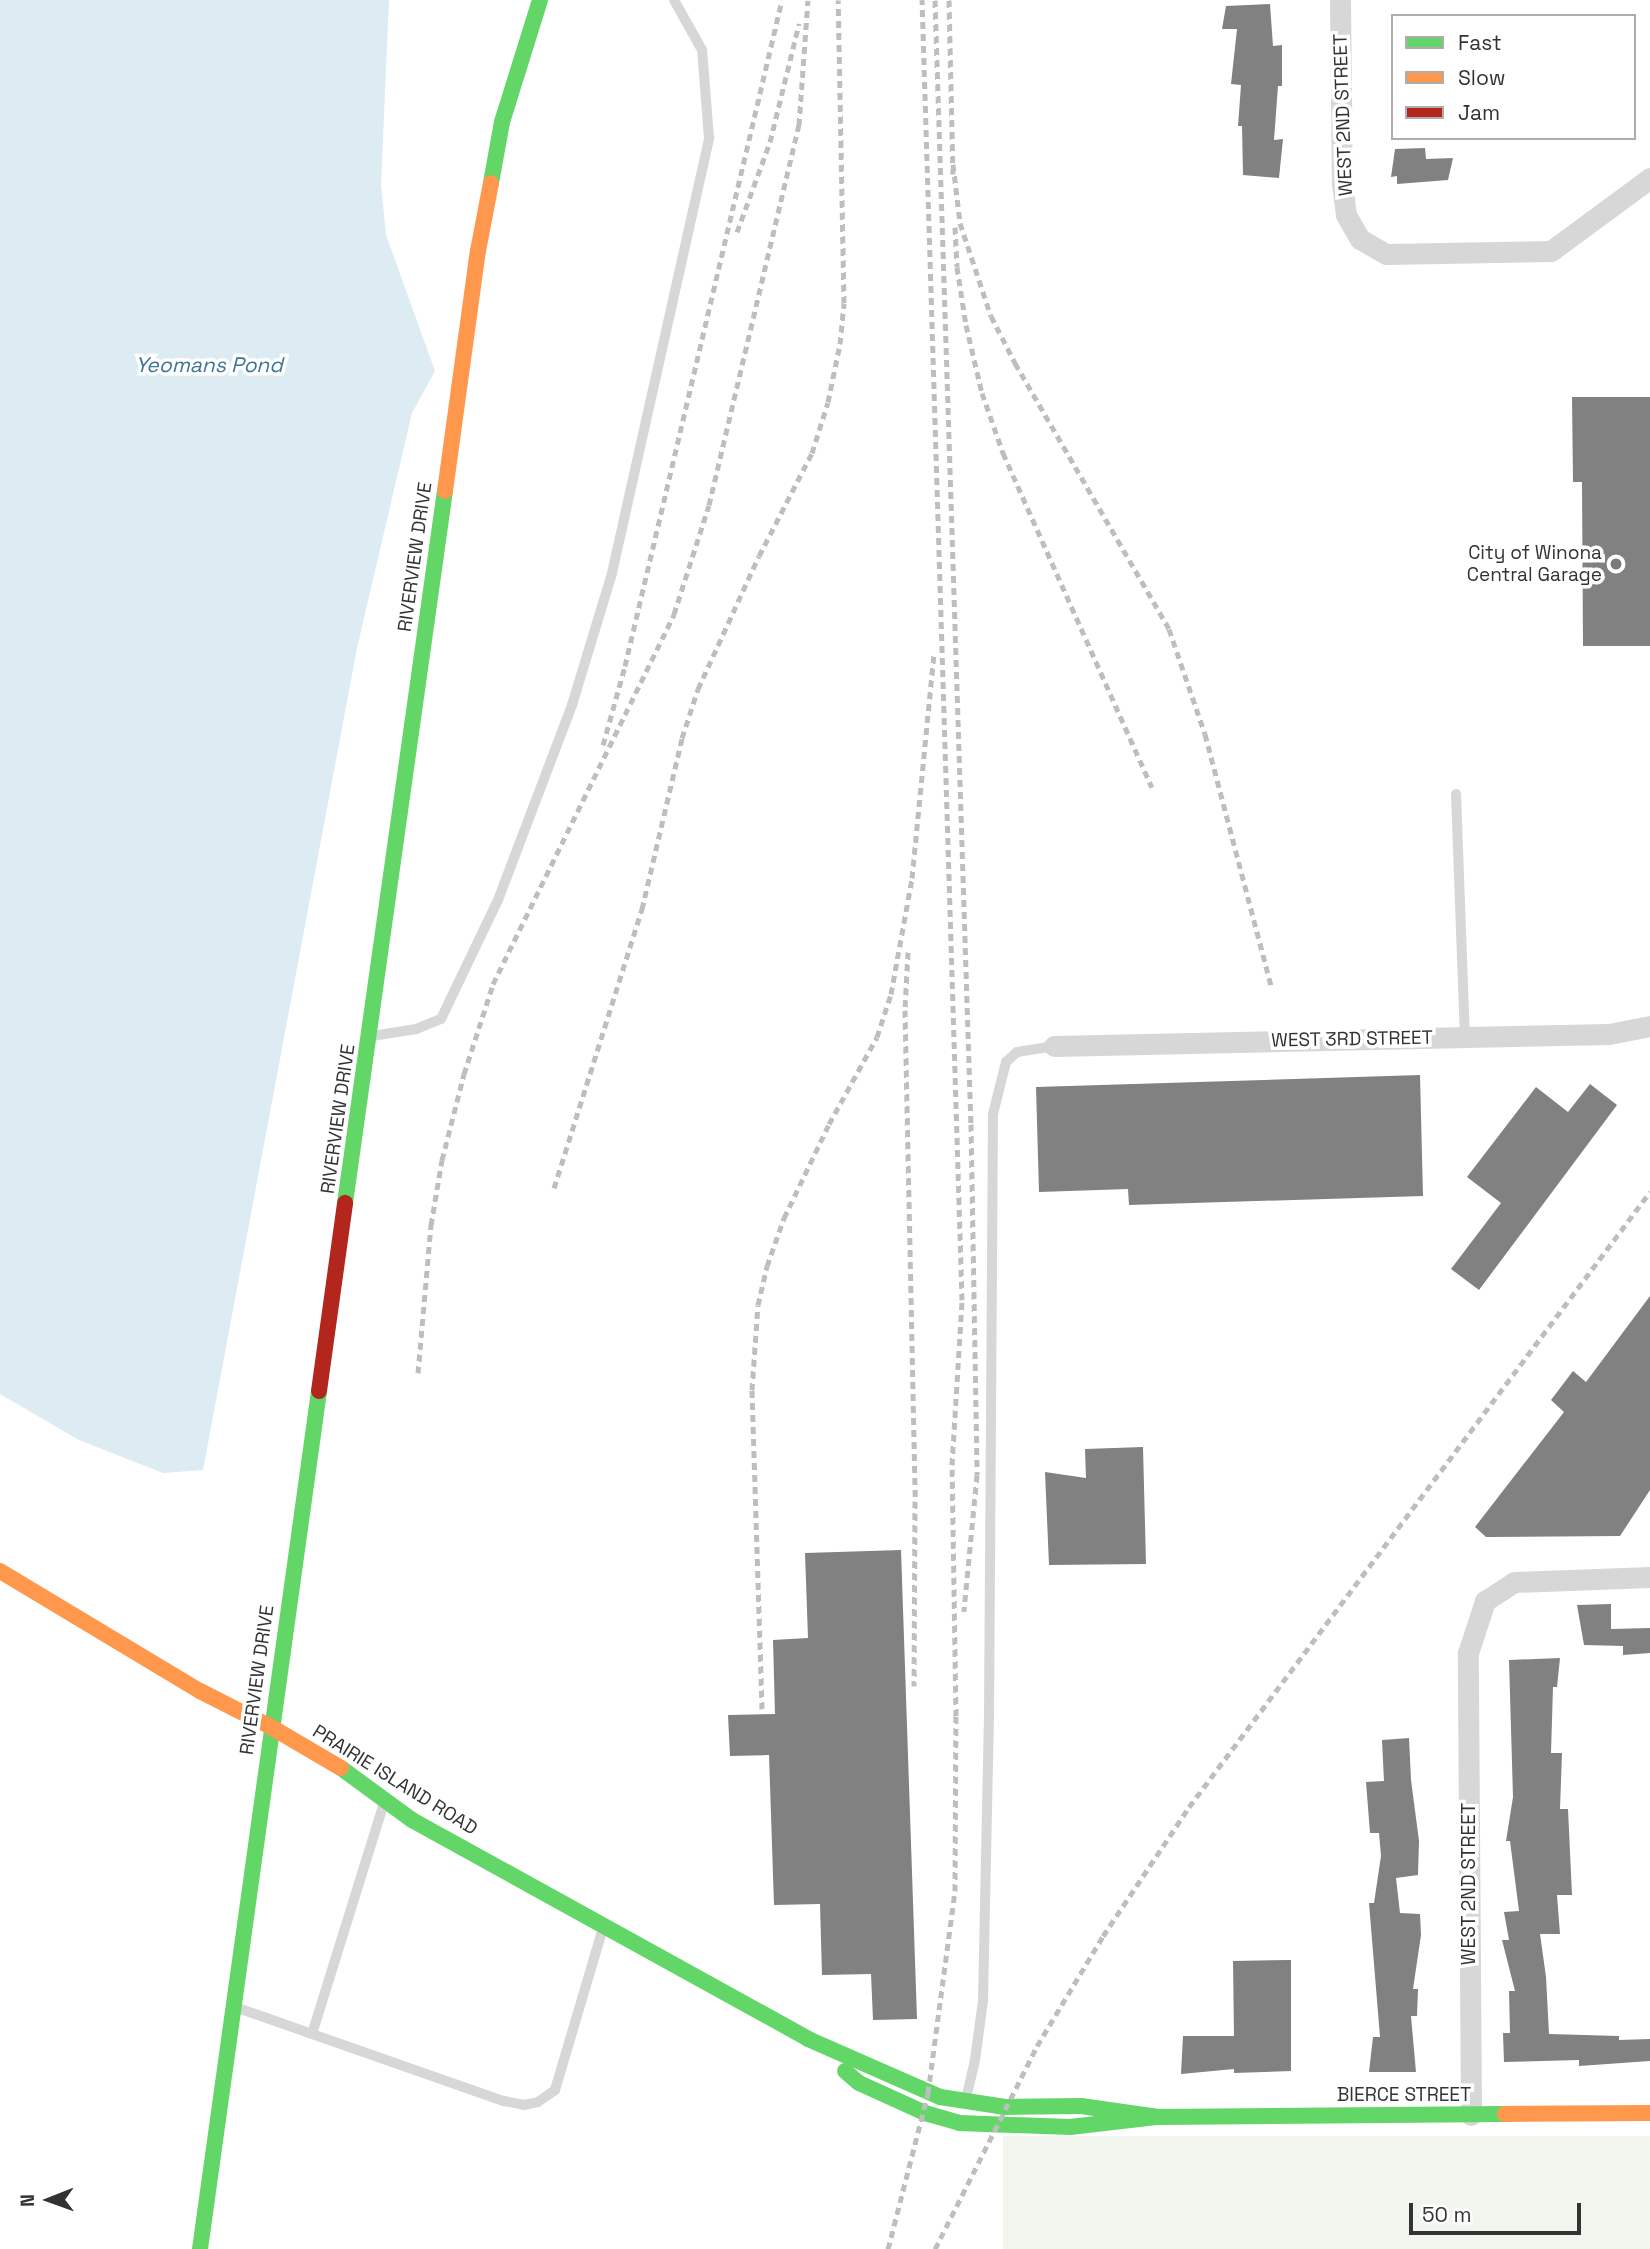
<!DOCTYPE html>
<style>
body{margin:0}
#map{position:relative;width:1650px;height:2249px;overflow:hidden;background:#fff;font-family:"Space Grotesk",sans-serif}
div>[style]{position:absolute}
.green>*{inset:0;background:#f1f5ed;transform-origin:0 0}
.water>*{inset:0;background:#ddebf3}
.building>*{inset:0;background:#818181}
.lane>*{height:10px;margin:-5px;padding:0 5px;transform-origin:5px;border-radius:5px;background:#d7d7d7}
.street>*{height:21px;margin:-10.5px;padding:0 10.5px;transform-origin:10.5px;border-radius:10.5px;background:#d7d7d7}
.fast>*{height:16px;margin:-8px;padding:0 8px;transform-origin:8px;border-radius:8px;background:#63d668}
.slow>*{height:16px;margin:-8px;padding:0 8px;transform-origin:8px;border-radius:8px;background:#ff974d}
.jam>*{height:16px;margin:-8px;padding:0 8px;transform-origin:8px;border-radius:8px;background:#b3261e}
.rail>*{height:5px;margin-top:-2.5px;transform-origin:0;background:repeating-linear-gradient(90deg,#bebebe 0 7px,transparent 0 12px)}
.dots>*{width:19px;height:19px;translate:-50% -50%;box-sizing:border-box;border:4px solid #fff;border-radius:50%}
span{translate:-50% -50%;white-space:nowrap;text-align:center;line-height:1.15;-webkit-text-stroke:7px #fff;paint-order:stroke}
.street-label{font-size:19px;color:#333}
.poi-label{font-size:19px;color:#333}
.right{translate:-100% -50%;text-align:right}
.water-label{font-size:21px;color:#3f7597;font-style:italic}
.legend{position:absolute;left:1391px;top:14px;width:245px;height:126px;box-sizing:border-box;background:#fff;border:2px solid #adadad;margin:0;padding:9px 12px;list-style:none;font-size:21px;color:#333}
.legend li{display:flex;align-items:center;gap:14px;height:35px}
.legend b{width:35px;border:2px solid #adadad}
.north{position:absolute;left:14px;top:2165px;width:70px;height:70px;-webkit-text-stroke:5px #fff;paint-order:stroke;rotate:269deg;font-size:19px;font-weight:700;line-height:28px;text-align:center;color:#333}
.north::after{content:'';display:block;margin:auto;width:24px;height:32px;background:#333;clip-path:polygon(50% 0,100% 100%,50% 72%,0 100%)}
.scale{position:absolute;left:1409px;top:2203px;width:172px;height:32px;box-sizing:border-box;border:4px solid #333;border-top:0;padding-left:9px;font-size:21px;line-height:24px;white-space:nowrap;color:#333;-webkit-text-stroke:5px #fff;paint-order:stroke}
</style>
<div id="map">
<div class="green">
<i style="left:1650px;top:2136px;width:113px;height:647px;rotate:90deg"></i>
</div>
<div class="water">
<i style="clip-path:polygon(0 0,389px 0,381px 185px,386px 235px,435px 371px,412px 413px,357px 648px,203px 1470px,163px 1473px,79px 1440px,0 1394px)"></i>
</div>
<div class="building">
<i style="clip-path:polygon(1270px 4px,1273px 46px,1282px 45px,1282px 86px,1278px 86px,1274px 140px,1283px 139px,1279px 178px,1243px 175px,1242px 126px,1238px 126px,1241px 85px,1231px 84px,1237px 29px,1222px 29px,1226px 6px)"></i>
<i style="clip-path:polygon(1425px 148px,1426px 159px,1453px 158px,1448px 180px,1397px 184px,1397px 176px,1391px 177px,1395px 149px)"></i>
<i style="clip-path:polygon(1572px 397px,1650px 397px,1650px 646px,1583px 646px,1582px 482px,1573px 482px)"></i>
<i style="clip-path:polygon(1420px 1075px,1423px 1196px,1129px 1205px,1128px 1189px,1039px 1192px,1036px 1087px)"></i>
<i style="clip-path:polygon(1590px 1084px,1617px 1105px,1479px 1290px,1451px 1269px,1501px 1203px,1467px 1177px,1536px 1087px,1568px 1112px)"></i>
<i style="clip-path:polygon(1650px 1296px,1650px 1490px,1620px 1536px,1486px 1537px,1475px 1527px,1564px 1412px,1551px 1400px,1573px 1371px,1586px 1382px)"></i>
<i style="clip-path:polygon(1143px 1447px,1146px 1564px,1049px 1565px,1045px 1472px,1086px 1478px,1085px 1449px)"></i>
<i style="clip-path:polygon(901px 1550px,917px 2019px,873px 2020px,871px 1974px,822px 1975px,820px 1904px,774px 1905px,769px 1755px,730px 1756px,728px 1715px,775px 1714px,773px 1640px,808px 1638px,805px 1553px)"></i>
<i style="clip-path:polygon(1611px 1604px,1611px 1629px,1650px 1628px,1650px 1653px,1623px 1655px,1623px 1646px,1584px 1645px,1577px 1605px)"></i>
<i style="clip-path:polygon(1560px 1658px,1557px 1687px,1553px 1687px,1551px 1753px,1562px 1753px,1560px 1809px,1568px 1809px,1572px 1895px,1557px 1895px,1560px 1934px,1540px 1934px,1546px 1977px,1549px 2034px,1619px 2036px,1619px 2040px,1650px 2039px,1650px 2061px,1579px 2066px,1579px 2060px,1504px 2062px,1503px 2033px,1510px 2033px,1509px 1991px,1515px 1991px,1502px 1940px,1509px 1940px,1504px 1912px,1519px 1911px,1510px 1841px,1506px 1841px,1513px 1797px,1509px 1660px)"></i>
<i style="clip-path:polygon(1409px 1738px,1411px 1780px,1419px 1841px,1418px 1875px,1396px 1878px,1400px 1913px,1420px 1914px,1421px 1935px,1413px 1989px,1418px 1989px,1417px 2016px,1411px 2016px,1416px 2072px,1369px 2072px,1373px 2037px,1380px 2037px,1369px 1903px,1374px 1903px,1381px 1856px,1379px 1833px,1370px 1833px,1366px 1782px,1384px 1781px,1382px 1740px)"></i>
<i style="clip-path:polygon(1291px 1960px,1291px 2071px,1234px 2073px,1234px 2069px,1181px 2074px,1183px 2036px,1234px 2036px,1233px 1961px)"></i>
</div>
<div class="lane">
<i style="left:1456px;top:794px;width:243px;rotate:87.9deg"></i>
<i style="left:372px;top:1036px;width:45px;rotate:-9deg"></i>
<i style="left:416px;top:1029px;width:27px;rotate:-22deg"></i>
<i style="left:441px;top:1019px;width:132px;rotate:-64.4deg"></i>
<i style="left:498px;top:900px;width:209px;rotate:-69.2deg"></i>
<i style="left:572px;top:705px;width:138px;rotate:-73.1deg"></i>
<i style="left:612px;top:573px;width:446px;rotate:-77.4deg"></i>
<i style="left:709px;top:138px;width:88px;rotate:-94.5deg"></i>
<i style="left:702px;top:50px;width:57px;rotate:-119.2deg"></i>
<i style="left:235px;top:2007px;width:285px;rotate:19.3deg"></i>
<i style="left:504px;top:2101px;width:20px;rotate:11deg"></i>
<i style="left:524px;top:2105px;width:14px;rotate:-12deg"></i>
<i style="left:538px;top:2102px;width:21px;rotate:-35deg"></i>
<i style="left:555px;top:2090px;width:169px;rotate:-73.5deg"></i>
<i style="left:312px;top:2034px;width:242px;rotate:-72.7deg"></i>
<i style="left:966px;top:2099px;width:40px;rotate:-77deg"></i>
<i style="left:975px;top:2060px;width:60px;rotate:-82.3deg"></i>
<i style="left:983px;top:2001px;width:285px;rotate:-88.8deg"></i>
<i style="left:989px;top:1716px;width:602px;rotate:-89.62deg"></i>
<i style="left:993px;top:1114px;width:54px;rotate:-76deg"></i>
<i style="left:1006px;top:1062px;width:15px;rotate:-42deg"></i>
<i style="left:1017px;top:1052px;width:37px;rotate:-9deg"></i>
</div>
<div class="street">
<i style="left:1340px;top:0;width:183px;rotate:89.4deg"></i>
<i style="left:1342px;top:183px;width:32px;rotate:83deg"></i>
<i style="left:1346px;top:215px;width:28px;rotate:60deg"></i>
<i style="left:1360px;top:239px;width:30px;rotate:30deg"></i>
<i style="left:1386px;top:254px;width:165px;rotate:-1deg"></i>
<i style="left:1551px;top:251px;width:123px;rotate:-36.4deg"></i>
<i style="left:1054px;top:1046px;width:555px;rotate:-1.24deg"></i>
<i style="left:1609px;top:1034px;width:42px;rotate:-11deg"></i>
<i style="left:1471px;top:2115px;width:462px;rotate:-90.4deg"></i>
<i style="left:1468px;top:1653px;width:55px;rotate:-71.9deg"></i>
<i style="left:1485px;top:1601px;width:35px;rotate:-33deg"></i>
<i style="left:1514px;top:1582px;width:136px;rotate:-2.1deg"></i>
</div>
<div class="fast">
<i style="left:491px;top:183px;width:62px;rotate:-79.8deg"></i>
<i style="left:502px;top:122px;width:128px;rotate:-72.7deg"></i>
<i style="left:345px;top:1203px;width:719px;rotate:-82.01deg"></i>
<i style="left:341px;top:1768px;width:88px;rotate:36.2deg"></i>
<i style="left:412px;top:1820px;width:453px;rotate:28.9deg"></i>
<i style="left:808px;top:2039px;width:144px;rotate:23.7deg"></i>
<i style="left:940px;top:2097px;width:66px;rotate:8.7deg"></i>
<i style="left:1005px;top:2107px;width:76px;rotate:-0.8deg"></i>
<i style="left:1081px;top:2106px;width:78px;rotate:8.1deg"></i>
<i style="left:845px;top:2071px;width:18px;rotate:41deg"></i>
<i style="left:859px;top:2083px;width:72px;rotate:24.4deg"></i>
<i style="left:925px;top:2113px;width:35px;rotate:16deg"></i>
<i style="left:959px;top:2123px;width:111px;rotate:2.1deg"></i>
<i style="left:1070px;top:2127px;width:89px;rotate:-6.5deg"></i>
<i style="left:1158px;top:2117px;width:347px;rotate:-0.5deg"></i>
<i style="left:200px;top:2249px;width:866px;rotate:-82.1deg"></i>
</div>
<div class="slow">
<i style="left:445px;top:491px;width:242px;rotate:-82.2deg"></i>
<i style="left:478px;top:251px;width:69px;rotate:-79.2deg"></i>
<i style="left:0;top:1571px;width:233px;rotate:31deg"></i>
<i style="left:200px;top:1691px;width:80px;rotate:26.9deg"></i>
<i style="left:271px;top:1727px;width:81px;rotate:30.4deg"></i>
<i style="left:1505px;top:2114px;width:145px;rotate:-0.4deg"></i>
</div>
<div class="jam">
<i style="left:319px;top:1391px;width:190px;rotate:-82.1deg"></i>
</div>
<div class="rail">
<i style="left:935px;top:0;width:1125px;rotate:88.17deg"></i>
<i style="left:971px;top:1124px;width:351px;rotate:89deg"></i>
<i style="left:977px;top:1475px;width:137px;rotate:95.5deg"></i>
<i style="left:949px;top:0;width:174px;rotate:88.7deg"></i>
<i style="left:953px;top:164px;width:59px;rotate:83.2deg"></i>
<i style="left:960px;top:223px;width:98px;rotate:71.6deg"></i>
<i style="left:991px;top:316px;width:53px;rotate:62.9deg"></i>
<i style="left:1015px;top:363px;width:307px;rotate:59.9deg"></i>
<i style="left:1169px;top:629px;width:111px;rotate:71.1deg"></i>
<i style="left:1205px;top:734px;width:260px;rotate:75.3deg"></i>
<i style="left:955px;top:227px;width:40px;rotate:87.1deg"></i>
<i style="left:957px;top:267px;width:59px;rotate:81.2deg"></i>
<i style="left:966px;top:325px;width:70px;rotate:76.8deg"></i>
<i style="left:982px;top:393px;width:64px;rotate:70.7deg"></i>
<i style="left:1003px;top:453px;width:366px;rotate:66deg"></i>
<i style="left:737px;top:232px;width:96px;rotate:-69.9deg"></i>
<i style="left:770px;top:142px;width:122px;rotate:-76.2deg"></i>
<i style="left:603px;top:745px;width:82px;rotate:-74.4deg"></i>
<i style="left:625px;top:666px;width:684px;rotate:-76.74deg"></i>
<i style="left:908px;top:952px;width:58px;rotate:93deg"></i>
<i style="left:905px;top:1010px;width:491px;rotate:88.8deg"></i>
<i style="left:915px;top:1501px;width:185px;rotate:90.3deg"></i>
<i style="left:554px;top:1188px;width:293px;rotate:-72.5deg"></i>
<i style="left:642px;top:909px;width:176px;rotate:-76.8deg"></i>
<i style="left:682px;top:738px;width:52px;rotate:-71.9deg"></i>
<i style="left:698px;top:689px;width:146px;rotate:-65.4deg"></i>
<i style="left:759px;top:556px;width:116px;rotate:-62.8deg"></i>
<i style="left:812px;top:453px;width:53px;rotate:-72.6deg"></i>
<i style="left:828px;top:402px;width:59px;rotate:-78.3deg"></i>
<i style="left:840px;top:344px;width:41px;rotate:-84.4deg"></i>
<i style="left:844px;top:303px;width:303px;rotate:-91.1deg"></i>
<i style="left:418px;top:1373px;width:149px;rotate:-85deg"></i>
<i style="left:431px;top:1225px;width:66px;rotate:-80.4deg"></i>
<i style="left:442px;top:1160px;width:89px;rotate:-75.7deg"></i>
<i style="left:464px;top:1074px;width:95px;rotate:-72.1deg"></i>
<i style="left:493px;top:984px;width:412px;rotate:-63.9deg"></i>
<i style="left:674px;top:614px;width:114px;rotate:-72.2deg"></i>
<i style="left:709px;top:505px;width:391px;rotate:-76.7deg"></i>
<i style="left:799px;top:125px;width:125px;rotate:-85.9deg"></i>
<i style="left:762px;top:1709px;width:319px;rotate:-91.8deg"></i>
<i style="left:752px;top:1390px;width:85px;rotate:-86deg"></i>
<i style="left:758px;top:1305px;width:40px;rotate:-77deg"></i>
<i style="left:767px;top:1266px;width:51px;rotate:-70.5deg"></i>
<i style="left:784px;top:1218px;width:104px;rotate:-64.4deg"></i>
<i style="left:829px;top:1124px;width:99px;rotate:-61.1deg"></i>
<i style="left:877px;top:1037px;width:45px;rotate:-72deg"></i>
<i style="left:891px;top:994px;width:118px;rotate:-79.7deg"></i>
<i style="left:912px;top:878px;width:226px;rotate:-84.4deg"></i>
<i style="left:888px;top:2249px;width:161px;rotate:-75.6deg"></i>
<i style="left:928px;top:2093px;width:204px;rotate:-82.4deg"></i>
<i style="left:955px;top:1891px;width:175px;rotate:-89.7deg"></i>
<i style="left:956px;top:1716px;width:251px;rotate:-90.9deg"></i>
<i style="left:952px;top:1465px;width:165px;rotate:-86.5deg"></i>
<i style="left:962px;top:1300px;width:1301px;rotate:-91.76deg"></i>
<i style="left:935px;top:2249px;width:227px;rotate:-63.3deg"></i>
<i style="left:1037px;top:2046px;width:128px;rotate:-59deg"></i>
<i style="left:1103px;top:1936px;width:155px;rotate:-56.3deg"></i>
<i style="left:1189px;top:1807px;width:769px;rotate:-53.15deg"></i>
</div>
<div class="dots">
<i style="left:1616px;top:564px;background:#7a7a7a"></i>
</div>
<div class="street-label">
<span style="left:1343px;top:115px;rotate:-92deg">WEST 2ND STREET</span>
<span style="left:415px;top:557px;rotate:-82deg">RIVERVIEW DRIVE</span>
<span style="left:1352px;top:1039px;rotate:-1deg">WEST 3RD STREET</span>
<span style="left:338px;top:1119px;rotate:-82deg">RIVERVIEW DRIVE</span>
<span style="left:257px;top:1680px;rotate:-82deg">RIVERVIEW DRIVE</span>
<span style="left:395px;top:1780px;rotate:32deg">PRAIRIE ISLAND ROAD</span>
<span style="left:1469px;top:1884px;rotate:-90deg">WEST 2ND STREET</span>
<span style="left:1404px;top:2095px">BIERCE STREET</span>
</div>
<div class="poi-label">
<span class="right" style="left:1602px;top:564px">City of Winona<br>Central Garage</span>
</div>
<div class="water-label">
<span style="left:209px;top:365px">Yeomans Pond</span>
</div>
<ul class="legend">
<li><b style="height:9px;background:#63d668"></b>Fast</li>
<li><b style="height:9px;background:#ff974d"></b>Slow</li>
<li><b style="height:9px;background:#b3261e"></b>Jam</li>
</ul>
<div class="north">N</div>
<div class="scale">50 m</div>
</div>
